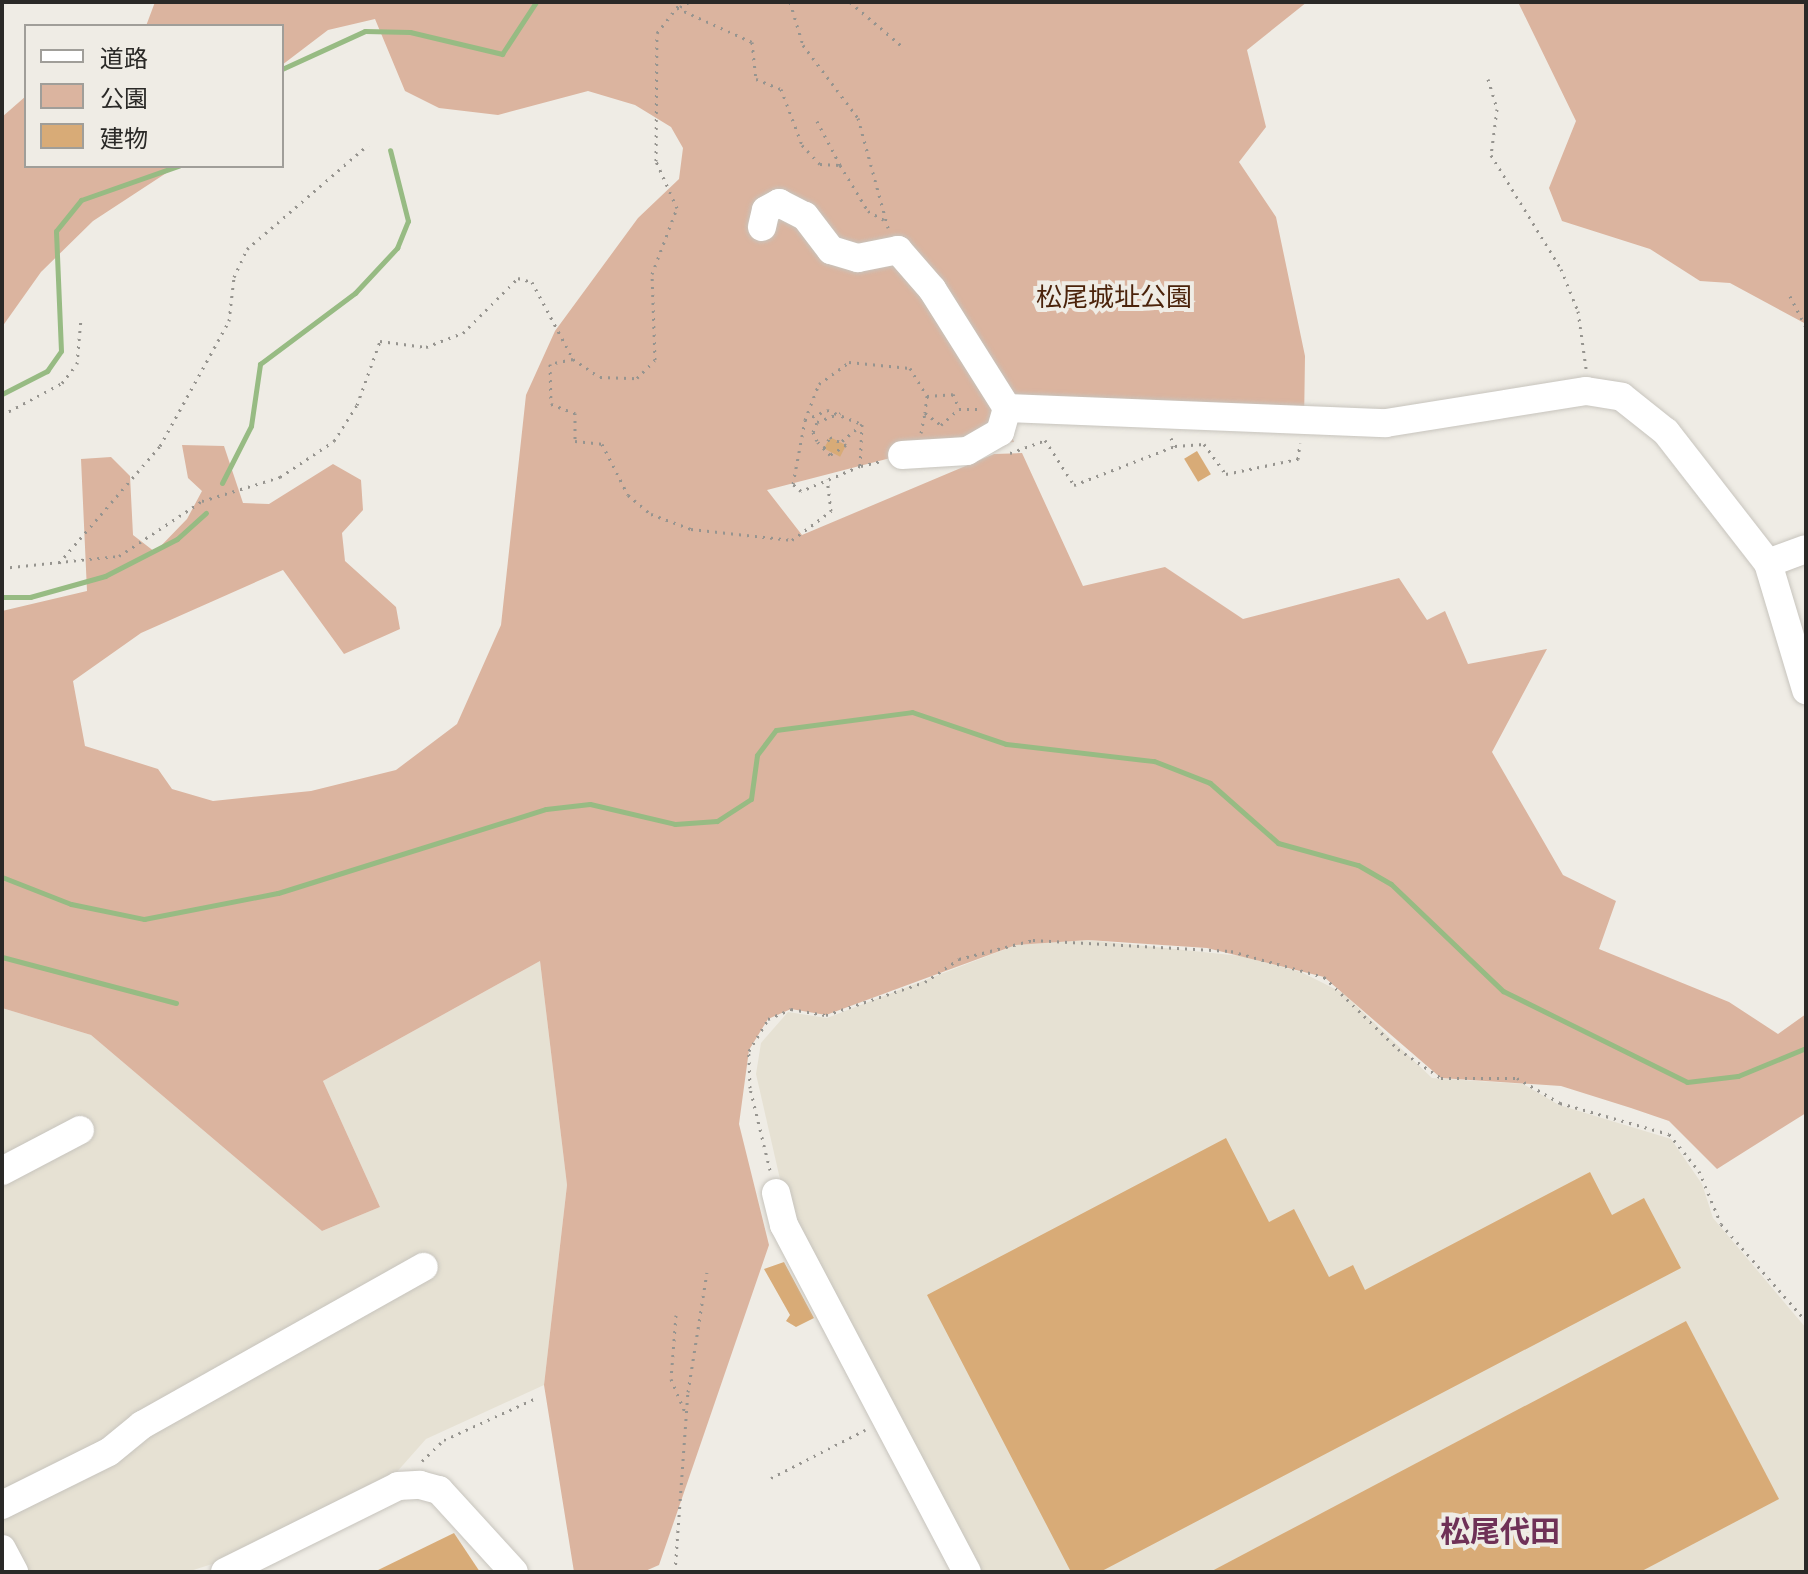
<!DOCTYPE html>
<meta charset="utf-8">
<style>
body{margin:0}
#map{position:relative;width:1808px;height:1574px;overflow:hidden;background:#efece5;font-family:"Work Sans","Noto Sans JP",sans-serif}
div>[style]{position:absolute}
.built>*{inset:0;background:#e6e1d3}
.green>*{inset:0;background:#dbb49f}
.stream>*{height:5px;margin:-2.5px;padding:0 2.5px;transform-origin:2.5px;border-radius:2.5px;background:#97bb83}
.building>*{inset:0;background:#d8ab77;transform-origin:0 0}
.path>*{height:3px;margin-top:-1.5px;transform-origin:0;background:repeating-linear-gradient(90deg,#96948f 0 2px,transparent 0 8px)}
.roads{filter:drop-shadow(0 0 2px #c7c4bd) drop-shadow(0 0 2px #c7c4bd)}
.minor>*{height:28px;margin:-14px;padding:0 14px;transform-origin:14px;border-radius:14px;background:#fff}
span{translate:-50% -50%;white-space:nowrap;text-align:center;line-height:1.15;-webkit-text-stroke:8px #efece5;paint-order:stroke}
.park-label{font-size:26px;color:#4b230b}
.quarter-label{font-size:30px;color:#6f3157;font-weight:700}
.frame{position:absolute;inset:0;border:4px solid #2a2927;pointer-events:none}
.legend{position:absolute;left:24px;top:24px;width:260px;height:144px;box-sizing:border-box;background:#efece5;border:2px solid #a09e99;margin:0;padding:10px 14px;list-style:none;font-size:24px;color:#2a2927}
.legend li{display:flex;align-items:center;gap:16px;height:40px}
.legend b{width:40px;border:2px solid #a09e99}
</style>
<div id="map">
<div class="built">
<i style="clip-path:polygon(1088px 940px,1241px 956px,1301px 972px,1343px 993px,1432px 1078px,1523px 1084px,1559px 1105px,1671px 1139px,1702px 1184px,1713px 1218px,1806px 1328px,1806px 1572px,975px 1572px,790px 1223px,756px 1074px,761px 1043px,788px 1012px,827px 1018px,1016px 945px)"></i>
<i style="clip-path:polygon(540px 961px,567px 1185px,544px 1385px,426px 1439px,395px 1474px,228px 1559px,187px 1572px,2px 1572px,2px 1008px,91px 1035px,322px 1231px,380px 1207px,323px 1081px)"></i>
</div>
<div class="green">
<i style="clip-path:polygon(155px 2px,1307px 2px,1247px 50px,1266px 127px,1239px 162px,1276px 217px,1305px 356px,1304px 424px,1006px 421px,1014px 442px,902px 455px,767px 490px,802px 535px,994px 454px,1022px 453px,1083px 586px,1165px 567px,1243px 619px,1399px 578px,1427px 620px,1445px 611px,1468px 664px,1547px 649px,1492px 752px,1563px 875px,1616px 901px,1599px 949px,1729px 1002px,1778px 1034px,1806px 1014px,1806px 1113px,1717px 1169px,1669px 1121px,1631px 1108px,1561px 1086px,1441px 1078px,1324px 977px,1207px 948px,1088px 940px,1016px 945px,826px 1015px,791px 1009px,768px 1019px,749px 1050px,739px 1124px,769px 1245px,659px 1565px,643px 1572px,574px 1572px,544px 1385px,567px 1185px,540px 961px,323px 1081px,380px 1207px,322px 1231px,91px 1035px,2px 1008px,2px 611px,87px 591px,81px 459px,111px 457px,130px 476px,133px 535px,155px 552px,187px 519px,202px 491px,188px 478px,182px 445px,224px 446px,243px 503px,269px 504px,333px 464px,361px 480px,363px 510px,342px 533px,345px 561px,396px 607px,400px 629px,344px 654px,283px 570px,141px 633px,73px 681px,85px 746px,158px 769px,172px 789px,213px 801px,311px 791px,396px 770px,457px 724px,501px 625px,526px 395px,555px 331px,638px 218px,679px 179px,683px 148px,671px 127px,635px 105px,588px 91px,498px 115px,439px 108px,405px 91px,375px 19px,328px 30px,282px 65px,282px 26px,146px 26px)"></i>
<i style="clip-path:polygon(1518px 2px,1806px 2px,1806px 324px,1730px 283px,1700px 281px,1650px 249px,1562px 221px,1549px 188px,1576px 121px)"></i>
<i style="clip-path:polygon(26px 96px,26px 166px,177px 166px,93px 221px,41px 272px,2px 327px,2px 117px)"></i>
</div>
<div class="stream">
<i style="left:282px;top:69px;width:91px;rotate:-24.6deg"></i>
<i style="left:365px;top:31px;width:45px;rotate:1.3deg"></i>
<i style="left:410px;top:32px;width:95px;rotate:13.4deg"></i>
<i style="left:502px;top:54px;width:62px;rotate:-56.8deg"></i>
<i style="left:2px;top:394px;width:51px;rotate:-27.1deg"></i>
<i style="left:47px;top:371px;width:24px;rotate:-55deg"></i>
<i style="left:61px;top:351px;width:120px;rotate:-92.4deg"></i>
<i style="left:56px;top:231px;width:40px;rotate:-51deg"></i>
<i style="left:81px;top:200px;width:103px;rotate:-19.3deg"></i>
<i style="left:222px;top:483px;width:64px;rotate:-63deg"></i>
<i style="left:251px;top:426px;width:63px;rotate:-81.7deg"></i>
<i style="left:260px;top:364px;width:119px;rotate:-36.8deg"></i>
<i style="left:355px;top:293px;width:62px;rotate:-47deg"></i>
<i style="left:397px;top:248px;width:29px;rotate:-68deg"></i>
<i style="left:408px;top:221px;width:73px;rotate:-104.2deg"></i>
<i style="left:2px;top:597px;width:28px"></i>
<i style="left:30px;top:597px;width:78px;rotate:-15.6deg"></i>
<i style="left:105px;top:576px;width:81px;rotate:-27.2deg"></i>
<i style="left:177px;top:539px;width:39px;rotate:-42deg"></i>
<i style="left:2px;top:877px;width:74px;rotate:21.4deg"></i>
<i style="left:71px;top:904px;width:75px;rotate:11.6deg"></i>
<i style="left:144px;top:919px;width:136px;rotate:-11deg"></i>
<i style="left:278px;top:893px;width:281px;rotate:-17.4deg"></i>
<i style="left:546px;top:809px;width:44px;rotate:-6.5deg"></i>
<i style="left:590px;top:804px;width:87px;rotate:13.2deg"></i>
<i style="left:675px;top:824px;width:42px;rotate:-4.1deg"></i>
<i style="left:717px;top:821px;width:40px;rotate:-32.9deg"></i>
<i style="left:751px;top:799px;width:44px;rotate:-82.2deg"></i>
<i style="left:757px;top:755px;width:31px;rotate:-53deg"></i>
<i style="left:776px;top:730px;width:137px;rotate:-7.5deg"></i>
<i style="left:912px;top:712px;width:99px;rotate:18.8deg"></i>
<i style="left:1006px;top:744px;width:149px;rotate:6.6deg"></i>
<i style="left:1154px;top:761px;width:60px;rotate:21.4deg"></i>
<i style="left:1210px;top:783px;width:91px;rotate:41.4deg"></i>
<i style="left:1278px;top:843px;width:83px;rotate:15.4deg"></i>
<i style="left:1358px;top:865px;width:38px;rotate:30deg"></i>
<i style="left:1391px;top:884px;width:155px;rotate:43.7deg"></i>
<i style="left:1503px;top:991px;width:205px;rotate:26.3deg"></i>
<i style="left:1687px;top:1082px;width:51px;rotate:-6.7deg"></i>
<i style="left:1738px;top:1076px;width:74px;rotate:-22.4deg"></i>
<i style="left:2px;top:957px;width:180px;rotate:14.8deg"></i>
</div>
<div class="building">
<i style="left:830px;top:437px;width:18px;height:13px;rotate:27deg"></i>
<i style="left:1197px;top:451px;width:27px;height:15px;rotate:59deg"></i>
<i style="clip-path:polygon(1226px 1138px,1269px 1222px,1294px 1209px,1329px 1277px,1353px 1265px,1365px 1290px,1590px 1172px,1612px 1215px,1644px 1198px,1681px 1268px,1100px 1572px,1071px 1572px,927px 1295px)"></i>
<i style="clip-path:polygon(784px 1262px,814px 1318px,796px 1327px,786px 1321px,790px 1315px,764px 1269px)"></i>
<i style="clip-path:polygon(1686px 1321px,1779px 1499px,1640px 1572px,1210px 1572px)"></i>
<i style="clip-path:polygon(454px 1533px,480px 1572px,374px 1572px)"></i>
</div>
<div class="path">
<i style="left:790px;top:2px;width:45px;rotate:73.2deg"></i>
<i style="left:803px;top:45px;width:91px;rotate:53deg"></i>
<i style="left:858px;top:118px;width:114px;rotate:74.7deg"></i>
<i style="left:850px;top:2px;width:71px;rotate:40.4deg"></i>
<i style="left:680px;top:7px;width:10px;rotate:-29deg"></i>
<i style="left:677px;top:8px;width:82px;rotate:24.4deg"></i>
<i style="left:752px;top:42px;width:37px;rotate:84deg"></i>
<i style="left:756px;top:79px;width:27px;rotate:22deg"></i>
<i style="left:781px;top:89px;width:60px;rotate:69.4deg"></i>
<i style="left:802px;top:145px;width:26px;rotate:47deg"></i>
<i style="left:820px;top:164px;width:20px;rotate:3deg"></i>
<i style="left:840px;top:165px;width:54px;rotate:58.7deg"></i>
<i style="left:868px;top:211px;width:18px;rotate:29deg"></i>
<i style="left:1488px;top:79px;width:31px;rotate:73deg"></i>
<i style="left:1497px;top:109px;width:46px;rotate:97.4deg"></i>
<i style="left:1491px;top:155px;width:134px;rotate:58.4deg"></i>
<i style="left:1561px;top:269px;width:45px;rotate:68deg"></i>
<i style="left:1578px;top:311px;width:58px;rotate:82deg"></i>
<i style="left:817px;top:121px;width:50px;rotate:62.4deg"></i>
<i style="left:1790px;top:296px;width:36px;rotate:63deg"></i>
<i style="left:573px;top:359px;width:24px;rotate:168deg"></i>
<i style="left:550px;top:364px;width:40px;rotate:88.6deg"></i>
<i style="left:551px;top:404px;width:26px;rotate:21deg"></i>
<i style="left:575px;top:413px;width:28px;rotate:90deg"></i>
<i style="left:575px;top:441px;width:27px;rotate:6deg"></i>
<i style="left:602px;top:444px;width:57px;rotate:63deg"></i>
<i style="left:628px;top:495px;width:30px;rotate:40deg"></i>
<i style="left:651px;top:514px;width:43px;rotate:20.6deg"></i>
<i style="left:691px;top:529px;width:102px;rotate:6.2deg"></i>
<i style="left:792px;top:540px;width:49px;rotate:-36.6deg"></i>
<i style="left:831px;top:511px;width:32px;rotate:-97deg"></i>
<i style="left:927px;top:396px;width:17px;rotate:97deg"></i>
<i style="left:925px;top:413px;width:20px;rotate:37deg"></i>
<i style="left:941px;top:425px;width:24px;rotate:-42deg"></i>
<i style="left:959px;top:409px;width:21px"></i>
<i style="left:827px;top:410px;width:38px;rotate:22deg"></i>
<i style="left:862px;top:424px;width:42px;rotate:92.7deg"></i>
<i style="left:860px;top:466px;width:64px;rotate:157deg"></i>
<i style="left:801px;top:491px;width:11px;rotate:-139deg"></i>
<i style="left:793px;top:484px;width:65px;rotate:-79.4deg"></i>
<i style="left:805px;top:420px;width:24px;rotate:-24deg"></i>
<i style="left:2px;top:415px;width:68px;rotate:-28.1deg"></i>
<i style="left:62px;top:383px;width:24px;rotate:-52deg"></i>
<i style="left:77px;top:364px;width:46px;rotate:-85deg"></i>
<i style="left:805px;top:420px;width:39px;rotate:-69deg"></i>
<i style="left:819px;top:384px;width:37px;rotate:-36deg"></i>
<i style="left:849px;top:362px;width:61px;rotate:5.6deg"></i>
<i style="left:910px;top:368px;width:33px;rotate:59deg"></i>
<i style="left:927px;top:396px;width:26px;rotate:-4deg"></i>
<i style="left:953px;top:394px;width:16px;rotate:68deg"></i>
<i style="left:921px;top:433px;width:20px;rotate:-79deg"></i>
<i style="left:1171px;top:438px;width:9px;rotate:63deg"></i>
<i style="left:1175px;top:446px;width:29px;rotate:-4deg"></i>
<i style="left:1204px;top:444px;width:37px;rotate:54deg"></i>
<i style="left:1226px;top:474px;width:74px;rotate:-11.8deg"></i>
<i style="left:1298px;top:459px;width:16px;rotate:-83deg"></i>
<i style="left:842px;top:441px;width:26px;rotate:-40deg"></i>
<i style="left:824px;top:448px;width:13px;rotate:-61deg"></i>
<i style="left:830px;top:437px;width:18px;rotate:27deg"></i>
<i style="left:846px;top:445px;width:19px;rotate:148deg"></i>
<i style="left:830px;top:455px;width:19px;rotate:-133deg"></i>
<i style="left:817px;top:441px;width:10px;rotate:-114deg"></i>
<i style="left:813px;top:432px;width:11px;rotate:-68deg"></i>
<i style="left:817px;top:422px;width:25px;rotate:-21deg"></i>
<i style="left:1010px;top:453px;width:37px;rotate:-20deg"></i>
<i style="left:1045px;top:440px;width:54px;rotate:57.2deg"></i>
<i style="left:1074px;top:485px;width:108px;rotate:-21.1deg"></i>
<i style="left:861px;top:466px;width:21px;rotate:-14deg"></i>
<i style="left:59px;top:563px;width:155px;rotate:-49.2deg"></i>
<i style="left:160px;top:446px;width:143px;rotate:-61.1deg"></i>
<i style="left:229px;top:321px;width:44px;rotate:-83.5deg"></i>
<i style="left:234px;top:277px;width:31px;rotate:-65deg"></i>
<i style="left:247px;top:249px;width:160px;rotate:-40.7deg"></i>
<i style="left:2px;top:568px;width:118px;rotate:-5.9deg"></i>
<i style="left:119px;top:556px;width:100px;rotate:-33.5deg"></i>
<i style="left:202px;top:501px;width:82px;rotate:-17.1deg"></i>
<i style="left:280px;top:477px;width:65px;rotate:-33.7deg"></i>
<i style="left:334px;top:441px;width:43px;rotate:-57.4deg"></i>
<i style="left:357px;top:405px;width:68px;rotate:-70.2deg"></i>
<i style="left:380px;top:341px;width:46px;rotate:7.4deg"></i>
<i style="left:426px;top:347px;width:40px;rotate:-21deg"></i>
<i style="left:463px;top:333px;width:78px;rotate:-45deg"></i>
<i style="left:518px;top:278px;width:15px;rotate:16deg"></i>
<i style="left:532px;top:282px;width:87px;rotate:62deg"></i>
<i style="left:573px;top:359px;width:32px;rotate:34deg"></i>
<i style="left:600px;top:377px;width:37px;rotate:2deg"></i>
<i style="left:637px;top:378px;width:25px;rotate:-45deg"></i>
<i style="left:655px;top:360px;width:86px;rotate:-92deg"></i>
<i style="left:652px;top:274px;width:71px;rotate:-69.3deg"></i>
<i style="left:677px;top:208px;width:51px;rotate:-114.1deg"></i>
<i style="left:656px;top:161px;width:128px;rotate:-89.6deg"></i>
<i style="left:657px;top:33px;width:39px;rotate:-52deg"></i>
<i style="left:770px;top:1170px;width:84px;rotate:-103.7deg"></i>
<i style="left:750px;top:1088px;width:37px;rotate:-92deg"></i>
<i style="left:749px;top:1051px;width:37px;rotate:-59deg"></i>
<i style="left:768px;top:1019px;width:25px;rotate:-23deg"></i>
<i style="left:791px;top:1009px;width:36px;rotate:10deg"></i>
<i style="left:826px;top:1015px;width:104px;rotate:-18.4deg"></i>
<i style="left:925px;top:982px;width:41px;rotate:-34.1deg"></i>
<i style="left:959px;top:959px;width:76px;rotate:-14.4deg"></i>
<i style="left:1033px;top:940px;width:198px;rotate:3.2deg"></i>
<i style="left:1231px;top:951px;width:97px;rotate:15.6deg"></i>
<i style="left:1324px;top:977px;width:103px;rotate:44.2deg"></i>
<i style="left:1398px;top:1049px;width:52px;rotate:34deg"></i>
<i style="left:1441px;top:1078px;width:76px"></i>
<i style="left:1517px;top:1078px;width:50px;rotate:30.2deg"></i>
<i style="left:1560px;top:1103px;width:113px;rotate:15.9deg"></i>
<i style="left:1669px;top:1134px;width:48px;rotate:51deg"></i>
<i style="left:1699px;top:1171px;width:57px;rotate:67.5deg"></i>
<i style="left:1721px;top:1224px;width:129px;rotate:48.8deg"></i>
<i style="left:676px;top:1315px;width:64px;rotate:94.5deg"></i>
<i style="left:671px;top:1379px;width:36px;rotate:67deg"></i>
<i style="left:422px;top:1461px;width:30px;rotate:-44deg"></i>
<i style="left:444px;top:1440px;width:101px;rotate:-24.5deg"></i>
<i style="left:771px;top:1478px;width:106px;rotate:-27.1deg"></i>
<i style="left:675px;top:1572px;width:180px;rotate:-85.9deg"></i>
<i style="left:688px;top:1392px;width:121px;rotate:-81deg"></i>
</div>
<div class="roads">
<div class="minor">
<i style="left:762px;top:227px;width:17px;rotate:-77deg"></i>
<i style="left:766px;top:210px;width:15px;rotate:-28deg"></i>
<i style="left:779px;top:203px;width:29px;rotate:27deg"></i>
<i style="left:805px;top:216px;width:43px;rotate:52.6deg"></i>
<i style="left:831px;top:250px;width:28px;rotate:17deg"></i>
<i style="left:858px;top:258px;width:41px;rotate:-11.3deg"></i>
<i style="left:898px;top:250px;width:52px;rotate:48.9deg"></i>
<i style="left:932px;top:289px;width:141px;rotate:57.8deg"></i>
<i style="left:1007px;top:408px;width:25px;rotate:106deg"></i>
<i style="left:1000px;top:432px;width:38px;rotate:150deg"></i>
<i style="left:967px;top:451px;width:65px;rotate:176.5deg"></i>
<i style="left:1007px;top:408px;width:379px;rotate:2.3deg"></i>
<i style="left:1386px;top:423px;width:203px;rotate:-9.1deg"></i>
<i style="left:1586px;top:391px;width:36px;rotate:9deg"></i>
<i style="left:1622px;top:397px;width:56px;rotate:38.5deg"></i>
<i style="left:1666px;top:432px;width:166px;rotate:52.1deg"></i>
<i style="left:1768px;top:563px;width:133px;rotate:73.3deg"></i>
<i style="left:1768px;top:563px;width:40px;rotate:-20.2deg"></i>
<i style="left:2px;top:1171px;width:88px;rotate:-27.7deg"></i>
<i style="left:776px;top:1193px;width:33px;rotate:76deg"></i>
<i style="left:784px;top:1225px;width:392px;rotate:62.2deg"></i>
<i style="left:2px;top:1505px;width:119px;rotate:-26.4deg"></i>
<i style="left:109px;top:1452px;width:43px;rotate:-39.3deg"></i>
<i style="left:142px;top:1425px;width:323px;rotate:-29.3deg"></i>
<i style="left:2px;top:1549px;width:26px;rotate:62deg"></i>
<i style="left:225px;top:1572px;width:193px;rotate:-26.4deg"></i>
<i style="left:398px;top:1486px;width:22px;rotate:-3deg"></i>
<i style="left:420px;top:1485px;width:20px;rotate:15deg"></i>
<i style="left:439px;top:1490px;width:111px;rotate:47.6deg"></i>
</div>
</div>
<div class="park-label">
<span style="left:1114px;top:298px">松尾城址公園</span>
</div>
<div class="quarter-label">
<span style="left:1500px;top:1532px">松尾代田</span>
</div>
<div class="frame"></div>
<ul class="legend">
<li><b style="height:10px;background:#fff"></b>道路</li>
<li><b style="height:22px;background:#dbb49f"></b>公園</li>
<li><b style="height:22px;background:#d8ab77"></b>建物</li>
</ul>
</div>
